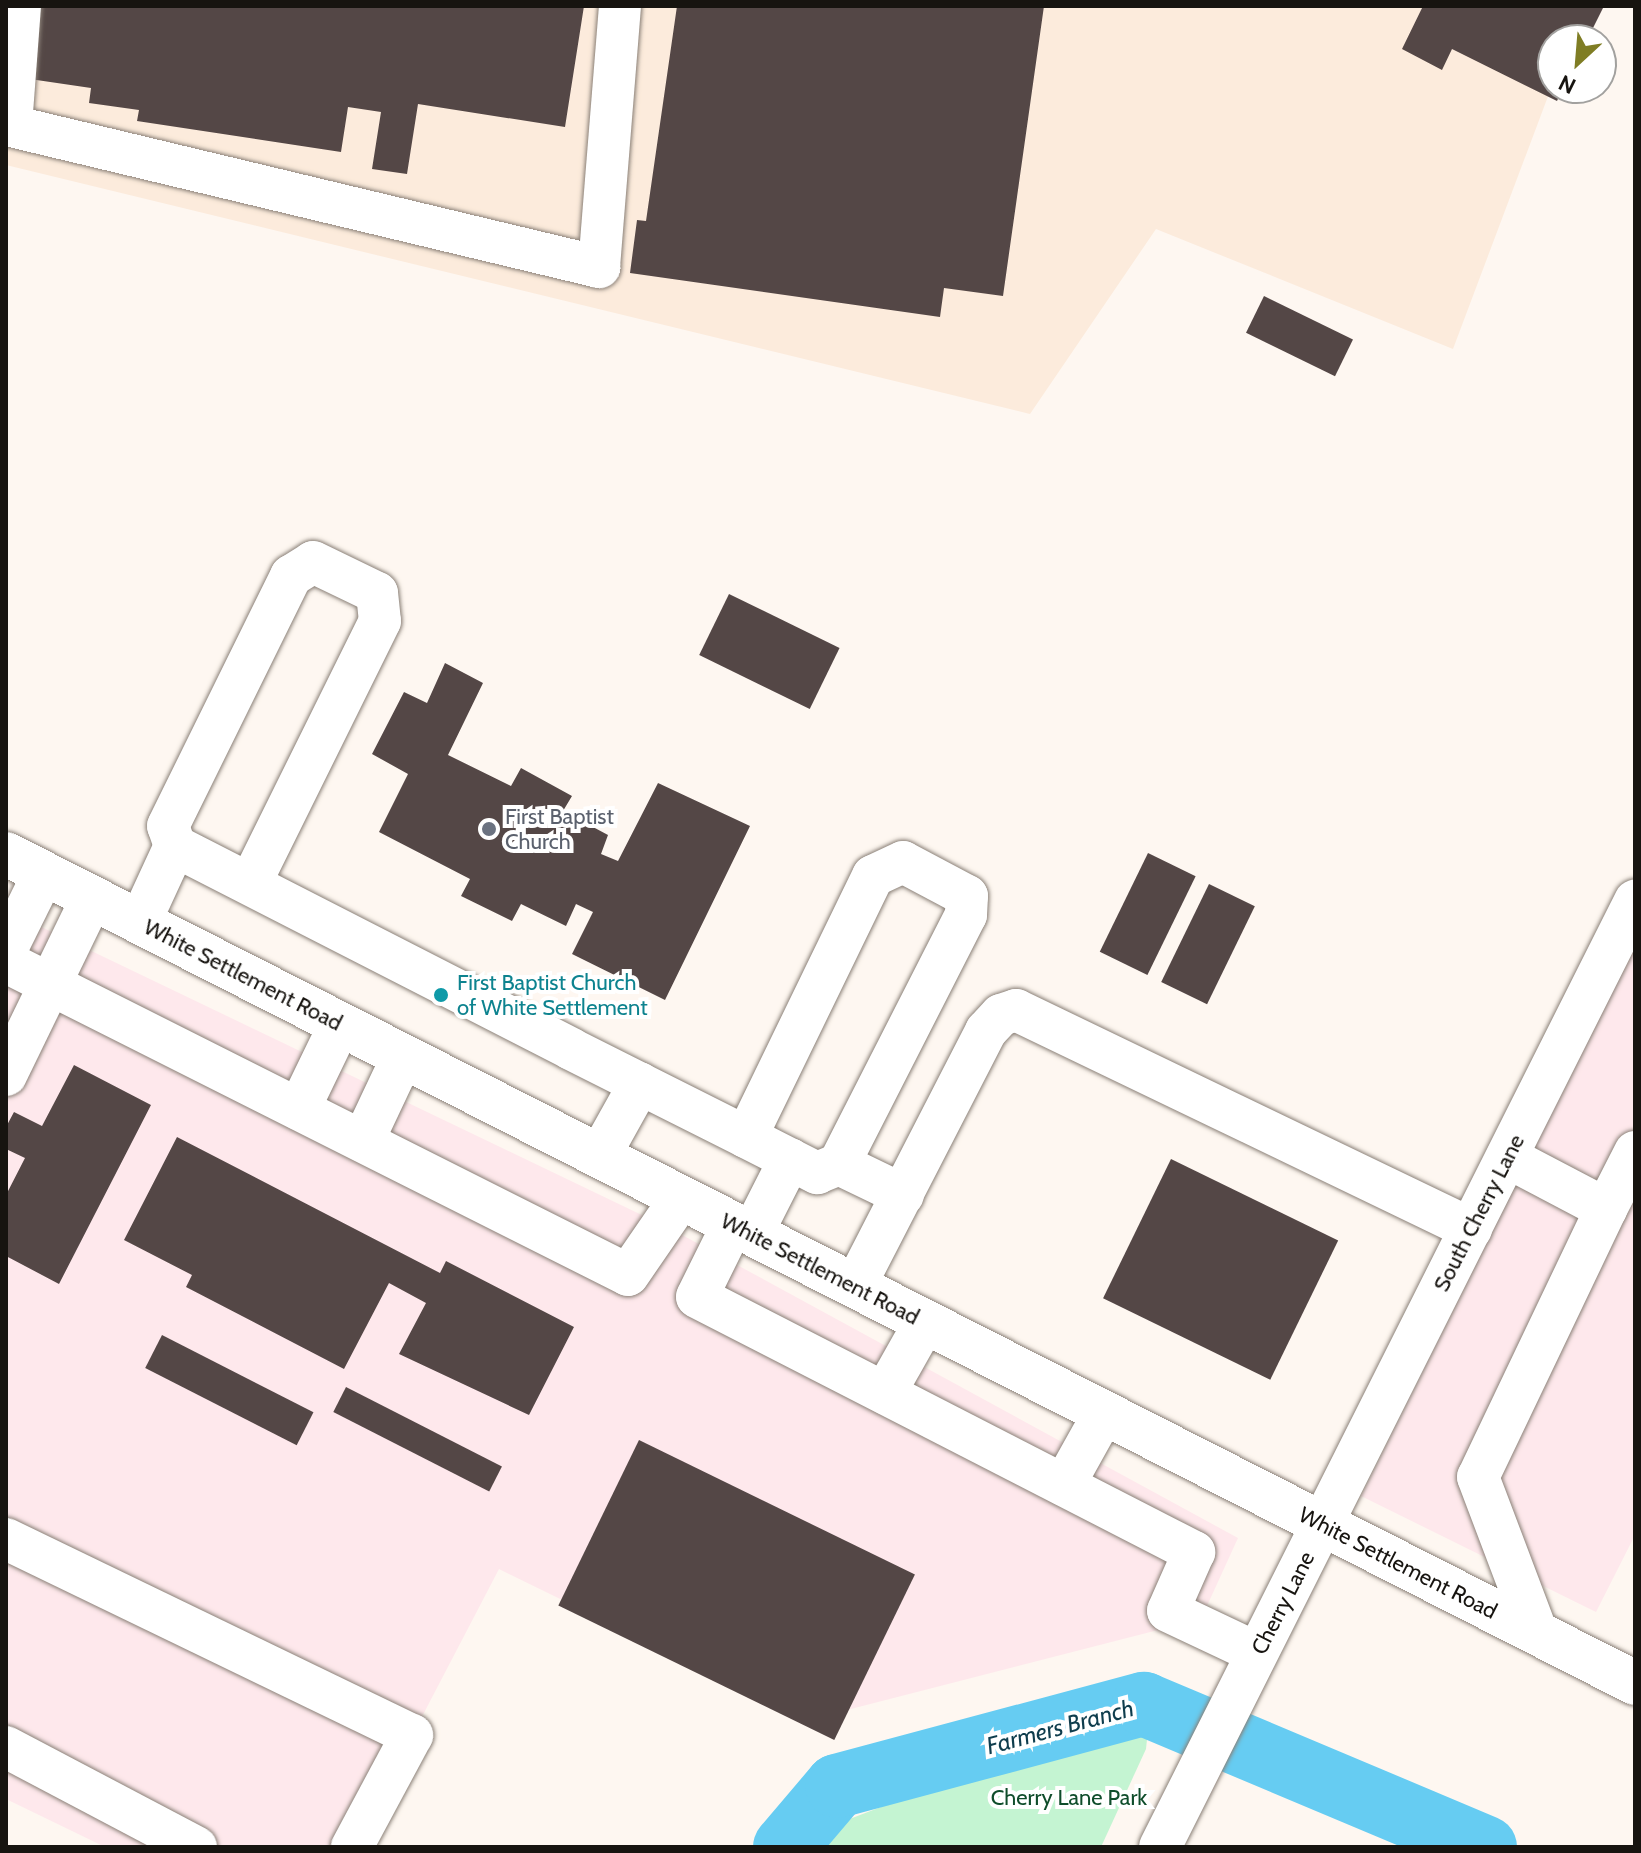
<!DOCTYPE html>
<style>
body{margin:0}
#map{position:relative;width:1641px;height:1853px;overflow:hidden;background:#fef7f1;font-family:Cabin,sans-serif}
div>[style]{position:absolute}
.commercial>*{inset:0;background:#fee8ec}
.built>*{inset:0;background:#fcebdc}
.green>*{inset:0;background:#c4f4d2}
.river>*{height:64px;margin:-32px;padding:0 32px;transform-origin:32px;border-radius:32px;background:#66ccf2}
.building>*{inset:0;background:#544746;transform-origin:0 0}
.roads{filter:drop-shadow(0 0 2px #8a8077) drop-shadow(0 0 2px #8a8077)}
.minor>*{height:42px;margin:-21px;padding:0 21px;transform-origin:21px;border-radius:21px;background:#fff}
.major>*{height:44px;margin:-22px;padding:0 22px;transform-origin:22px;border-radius:22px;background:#fff}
.dots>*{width:22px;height:22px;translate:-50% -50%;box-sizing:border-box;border:4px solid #fff;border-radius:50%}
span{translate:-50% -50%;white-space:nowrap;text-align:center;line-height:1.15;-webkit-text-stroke:8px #fff;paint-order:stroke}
.worship-label{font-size:22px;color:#5b616d}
.left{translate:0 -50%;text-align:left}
.street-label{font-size:22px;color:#171410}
.culture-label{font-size:22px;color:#0d838f}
.park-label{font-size:22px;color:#0f4d2b}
.water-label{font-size:24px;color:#0f3d4d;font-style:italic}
.frame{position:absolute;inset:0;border:8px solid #171410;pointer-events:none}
.north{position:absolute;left:1537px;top:24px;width:80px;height:80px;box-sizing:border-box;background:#fff;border:2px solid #a2a19f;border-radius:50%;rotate:206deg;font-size:22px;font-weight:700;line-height:32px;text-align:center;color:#171410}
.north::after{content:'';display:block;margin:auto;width:28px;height:36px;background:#7f7d24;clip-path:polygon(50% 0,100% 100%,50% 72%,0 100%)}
</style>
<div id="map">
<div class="commercial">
<i style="clip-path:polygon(6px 910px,673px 1230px,1238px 1538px,1201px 1619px,808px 1720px,499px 1569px,354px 1847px,105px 1847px,6px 1799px)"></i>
<i style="clip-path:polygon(1635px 944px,1635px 1535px,1596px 1612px,1361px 1496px)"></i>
</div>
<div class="built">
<i style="clip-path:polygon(6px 6px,1582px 6px,1553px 40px,1553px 83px,1453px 349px,1156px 229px,1030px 414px,6px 165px)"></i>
</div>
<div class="green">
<i style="clip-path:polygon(1148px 1730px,1146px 1749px,1101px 1847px,807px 1847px,821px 1830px,920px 1792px,1062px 1749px)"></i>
</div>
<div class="river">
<i style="left:785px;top:1847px;width:80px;rotate:-49.6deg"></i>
<i style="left:837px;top:1786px;width:318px;rotate:-15deg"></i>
<i style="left:1144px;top:1704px;width:370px;rotate:22.8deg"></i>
</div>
<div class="building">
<i style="clip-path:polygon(34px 6px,584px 6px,565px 127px,418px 104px,407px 174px,372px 169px,381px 112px,348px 107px,341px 152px,137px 121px,139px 110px,89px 103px,91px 88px,23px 78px)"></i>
<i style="clip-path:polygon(677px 6px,1044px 6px,1003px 296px,944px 288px,940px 317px,630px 273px,637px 220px,646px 221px)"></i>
<i style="clip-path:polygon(1423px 6px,1604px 6px,1587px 40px,1553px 40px,1553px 88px,1563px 88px,1557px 101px,1452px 49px,1442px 70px,1402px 49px)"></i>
<i style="left:1264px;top:296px;width:99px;height:41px;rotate:26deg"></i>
<i style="left:729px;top:594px;width:123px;height:68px;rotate:26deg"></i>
<i style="clip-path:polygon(445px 663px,483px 683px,448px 755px,511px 786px,521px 768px,572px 796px,563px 811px,608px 835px,601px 854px,618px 861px,658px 783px,750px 826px,665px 1000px,572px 954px,593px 912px,576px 904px,566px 926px,521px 904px,512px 921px,461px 896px,470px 879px,379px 832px,408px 774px,372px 754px,404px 692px,427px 703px)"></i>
<i style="left:1148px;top:853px;width:53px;height:110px;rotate:26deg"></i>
<i style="left:1209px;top:884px;width:51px;height:109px;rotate:26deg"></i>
<i style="clip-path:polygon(74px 1065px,151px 1105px,59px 1284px,6px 1256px,6px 1195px,25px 1158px,6px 1149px,6px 1127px,14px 1112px,42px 1126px)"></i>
<i style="clip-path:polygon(177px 1137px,440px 1273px,446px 1261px,574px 1327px,529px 1415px,399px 1354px,426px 1303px,389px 1283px,344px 1369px,186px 1287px,192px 1275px,124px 1240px)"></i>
<i style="left:1171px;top:1159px;width:186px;height:155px;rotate:26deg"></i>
<i style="left:162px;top:1335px;width:170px;height:37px;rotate:27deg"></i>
<i style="left:346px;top:1387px;width:175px;height:28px;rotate:27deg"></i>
<i style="left:639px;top:1440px;width:307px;height:184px;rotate:26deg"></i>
</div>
<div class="roads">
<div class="minor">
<i style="left:20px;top:6px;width:120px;rotate:94.3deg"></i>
<i style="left:11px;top:126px;width:605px;rotate:13.48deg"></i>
<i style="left:599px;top:267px;width:262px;rotate:-85.4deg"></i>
<i style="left:175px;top:846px;width:21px;rotate:-109deg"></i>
<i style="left:168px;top:826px;width:279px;rotate:-63.8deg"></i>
<i style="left:291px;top:576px;width:26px;rotate:-32deg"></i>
<i style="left:313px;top:562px;width:71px;rotate:25.8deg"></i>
<i style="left:377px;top:593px;width:28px;rotate:84deg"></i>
<i style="left:380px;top:621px;width:293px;rotate:116.3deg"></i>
<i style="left:140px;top:922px;width:84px;rotate:-65.3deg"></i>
<i style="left:175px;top:846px;width:445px;rotate:27.1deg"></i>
<i style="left:571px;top:1049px;width:196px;rotate:26.7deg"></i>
<i style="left:746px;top:1137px;width:80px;rotate:26.9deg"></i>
<i style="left:817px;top:1173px;width:24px;rotate:-22deg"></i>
<i style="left:839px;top:1164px;width:280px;rotate:-63deg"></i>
<i style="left:966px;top:915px;width:19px;rotate:-87deg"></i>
<i style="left:967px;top:896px;width:72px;rotate:-152deg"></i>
<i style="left:903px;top:862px;width:33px;rotate:155deg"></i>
<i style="left:873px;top:876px;width:290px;rotate:115.9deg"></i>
<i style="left:6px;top:950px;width:86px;rotate:-63.7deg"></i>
<i style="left:6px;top:962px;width:696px;rotate:26.71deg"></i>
<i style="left:628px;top:1275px;width:93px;rotate:-55.5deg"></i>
<i style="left:6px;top:1075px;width:197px;rotate:-64.1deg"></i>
<i style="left:299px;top:1109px;width:94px;rotate:-64.2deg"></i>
<i style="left:363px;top:1141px;width:94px;rotate:-64.8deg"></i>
<i style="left:600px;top:1155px;width:82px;rotate:-60.9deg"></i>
<i style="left:1507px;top:1157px;width:112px;rotate:27.7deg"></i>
<i style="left:1606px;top:1209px;width:297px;rotate:115.5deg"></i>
<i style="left:1478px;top:1477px;width:167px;rotate:69.3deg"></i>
<i style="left:839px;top:1164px;width:71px;rotate:25.8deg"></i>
<i style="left:1606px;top:1209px;width:64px;rotate:-63deg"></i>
<i style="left:733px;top:1224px;width:81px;rotate:116.3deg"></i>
<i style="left:697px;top:1297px;width:559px;rotate:27.16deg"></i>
<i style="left:1194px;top:1552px;width:64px;rotate:113.8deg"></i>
<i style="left:1168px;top:1611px;width:98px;rotate:25.3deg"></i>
<i style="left:752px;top:1234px;width:84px;rotate:-63.1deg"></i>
<i style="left:855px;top:1286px;width:287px;rotate:-62.8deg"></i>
<i style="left:986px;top:1031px;width:22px;rotate:-47deg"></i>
<i style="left:1001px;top:1015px;width:16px;rotate:-18deg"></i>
<i style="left:1016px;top:1010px;width:505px;rotate:25.7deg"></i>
<i style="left:885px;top:1393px;width:81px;rotate:-60.6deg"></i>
<i style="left:1064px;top:1485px;width:82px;rotate:-60.9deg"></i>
<i style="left:6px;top:1539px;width:451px;rotate:25.8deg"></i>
<i style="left:412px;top:1735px;width:127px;rotate:118.2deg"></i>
<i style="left:6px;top:1747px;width:215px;rotate:27.8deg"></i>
<i style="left:1160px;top:1847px;width:1059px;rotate:-63.34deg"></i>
</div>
<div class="major">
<i style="left:6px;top:854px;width:1828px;rotate:26.97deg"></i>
</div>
</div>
<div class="dots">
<i style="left:489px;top:829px;background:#6b7280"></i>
<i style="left:441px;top:995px;background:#0f9aa8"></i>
</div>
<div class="worship-label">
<span class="left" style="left:505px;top:829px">First Baptist<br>Church</span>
</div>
<div class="street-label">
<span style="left:243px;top:975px;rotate:27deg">White Settlement Road</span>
<span style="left:1479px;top:1213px;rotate:-63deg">South Cherry Lane</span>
<span style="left:820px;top:1269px;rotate:27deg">White Settlement Road</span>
<span style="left:1398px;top:1563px;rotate:27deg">White Settlement Road</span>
<span style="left:1283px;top:1603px;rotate:-63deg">Cherry Lane</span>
</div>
<div class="culture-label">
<span class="left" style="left:457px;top:995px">First Baptist Church<br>of White Settlement</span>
</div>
<div class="park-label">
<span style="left:1069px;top:1798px">Cherry Lane Park</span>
</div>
<div class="water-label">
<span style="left:1060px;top:1727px;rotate:-15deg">Farmers Branch</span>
</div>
<div class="frame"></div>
<div class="north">N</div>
</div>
